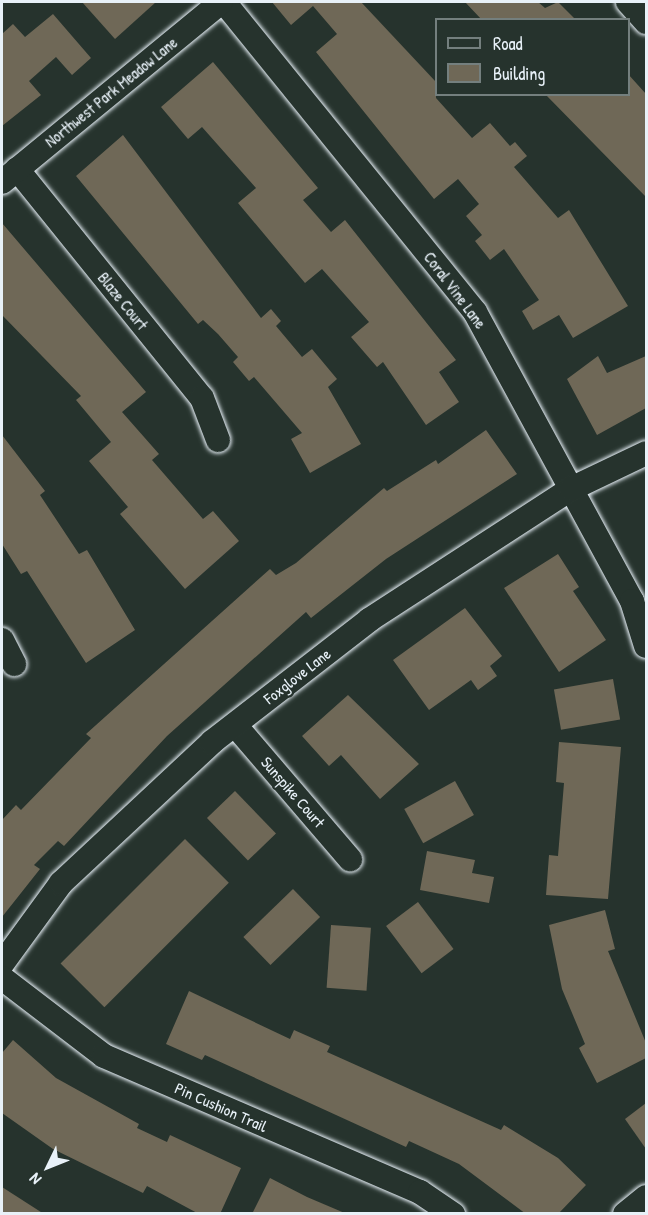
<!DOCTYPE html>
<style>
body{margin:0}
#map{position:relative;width:648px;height:1215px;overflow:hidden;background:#26332d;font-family:"Patrick Hand",sans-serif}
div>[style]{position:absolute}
.building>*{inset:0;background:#6f6857;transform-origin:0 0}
.roads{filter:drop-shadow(0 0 2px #e8f1f8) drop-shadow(0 0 2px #e8f1f8)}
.minor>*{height:24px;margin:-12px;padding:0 12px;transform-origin:12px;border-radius:12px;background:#26332d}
span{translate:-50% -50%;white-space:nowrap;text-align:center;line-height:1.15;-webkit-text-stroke:4.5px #26332d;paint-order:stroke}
.street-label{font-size:16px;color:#e8f1f8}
.frame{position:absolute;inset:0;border:3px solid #e8f1f8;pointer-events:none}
.legend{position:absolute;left:435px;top:18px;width:195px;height:78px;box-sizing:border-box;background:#26332d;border:2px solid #747f7e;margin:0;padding:8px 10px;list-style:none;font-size:18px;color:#e8f1f8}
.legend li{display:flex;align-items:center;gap:12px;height:30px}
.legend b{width:30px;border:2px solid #747f7e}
.north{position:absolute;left:18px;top:1137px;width:60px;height:60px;-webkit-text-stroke:4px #26332d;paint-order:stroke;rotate:227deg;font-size:16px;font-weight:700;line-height:24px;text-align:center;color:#e8f1f8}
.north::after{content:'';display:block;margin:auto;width:21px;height:27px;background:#e8f1f8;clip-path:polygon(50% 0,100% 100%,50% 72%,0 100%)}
</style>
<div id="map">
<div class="building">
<i style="clip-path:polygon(82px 2px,156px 2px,115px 39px)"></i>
<i style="clip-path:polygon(272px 2px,361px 2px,436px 82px,436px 98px,472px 138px,490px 123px,510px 146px,515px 142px,527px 156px,514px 167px,558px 218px,569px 210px,628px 306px,573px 338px,559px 315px,533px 330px,522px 311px,539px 300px,504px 249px,490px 260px,475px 241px,482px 235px,466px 216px,479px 204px,458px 179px,434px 199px,316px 52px,337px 34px,313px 6px,291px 25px)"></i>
<i style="clip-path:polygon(465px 2px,538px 2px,545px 8px,558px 2px,576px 20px,482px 20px)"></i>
<i style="clip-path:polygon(53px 14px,91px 58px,72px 75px,56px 57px,29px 81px,41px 95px,2px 126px,2px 34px,13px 24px,25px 37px)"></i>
<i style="clip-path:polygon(213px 62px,318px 188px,303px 200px,331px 232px,345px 220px,456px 360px,439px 372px,459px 402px,426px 425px,383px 362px,377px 367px,351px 337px,369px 322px,322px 269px,305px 283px,238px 203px,256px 188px,202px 127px,188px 139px,161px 107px)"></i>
<i style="clip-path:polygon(628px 74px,646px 94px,646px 197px,545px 94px,628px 94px)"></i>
<i style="clip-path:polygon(123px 135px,261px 318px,271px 309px,281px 321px,276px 326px,302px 357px,312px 349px,337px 379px,328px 387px,361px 444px,310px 473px,291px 439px,302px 433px,254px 377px,249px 381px,233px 362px,238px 357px,218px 334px,203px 320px,198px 324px,76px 176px)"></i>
<i style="clip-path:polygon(2px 223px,146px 392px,122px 412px,159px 454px,152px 460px,203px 519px,213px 511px,239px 541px,185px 589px,120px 514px,128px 507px,89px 461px,111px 442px,76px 400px,81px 396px,2px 315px)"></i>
<i style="clip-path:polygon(598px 356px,607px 373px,646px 356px,646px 408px,597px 435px,567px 379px)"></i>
<i style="clip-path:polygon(486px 430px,517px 474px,386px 559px,311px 618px,306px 612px,167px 736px,64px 846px,58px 841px,34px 865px,40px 869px,2px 917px,2px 820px,16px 805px,21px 810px,91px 738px,86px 734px,270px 569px,276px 575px,296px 563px,384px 488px,387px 491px,436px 460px,438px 464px)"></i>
<i style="clip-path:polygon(2px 435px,45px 491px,40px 495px,79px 554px,87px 550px,135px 630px,86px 663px,27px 571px,21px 574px,2px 544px)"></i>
<i style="clip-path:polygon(558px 554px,579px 587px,573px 591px,606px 640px,559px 672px,504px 588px)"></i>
<i style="clip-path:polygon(465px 608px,502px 656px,490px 666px,497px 676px,478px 690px,471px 680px,429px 710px,393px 660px)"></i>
<i style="left:613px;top:679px;width:41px;height:60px;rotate:80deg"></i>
<i style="clip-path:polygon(348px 695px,419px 764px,380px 799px,341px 755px,329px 766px,302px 736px)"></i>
<i style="clip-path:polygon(559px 742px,621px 747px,608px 899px,546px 895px,549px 855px,558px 856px,564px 783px,556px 782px)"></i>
<i style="left:455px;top:781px;width:39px;height:58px;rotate:61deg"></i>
<i style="left:235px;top:791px;width:59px;height:39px;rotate:46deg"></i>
<i style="left:185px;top:839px;width:62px;height:176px;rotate:45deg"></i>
<i style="clip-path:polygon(427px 851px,475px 860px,472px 873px,494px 877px,489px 903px,420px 890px)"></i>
<i style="left:293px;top:889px;width:39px;height:69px;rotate:46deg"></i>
<i style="left:418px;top:902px;width:59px;height:40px;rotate:53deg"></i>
<i style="clip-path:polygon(605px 910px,615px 949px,608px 951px,646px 1043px,646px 1058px,597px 1083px,579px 1048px,585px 1044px,562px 989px,549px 925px)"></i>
<i style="left:331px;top:925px;width:40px;height:63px;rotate:4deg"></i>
<i style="clip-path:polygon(189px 991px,290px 1039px,294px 1030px,330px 1046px,327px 1052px,501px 1130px,504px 1125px,558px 1158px,586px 1185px,558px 1214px,526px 1214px,459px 1164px,409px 1141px,406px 1147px,205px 1055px,202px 1060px,166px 1044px)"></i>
<i style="clip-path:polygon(13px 1040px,56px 1078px,139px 1124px,137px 1128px,167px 1142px,170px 1135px,241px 1168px,220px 1214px,199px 1214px,147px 1186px,143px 1193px,53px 1149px,2px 1113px,2px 1053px)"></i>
<i style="clip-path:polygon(646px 1103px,646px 1149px,625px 1119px)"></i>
<i style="clip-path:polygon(270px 1178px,307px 1197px,347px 1214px,252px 1214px)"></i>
<i style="clip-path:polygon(2px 1187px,44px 1214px,2px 1214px)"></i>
</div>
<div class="roads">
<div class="minor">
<i style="left:224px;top:2px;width:399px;rotate:51deg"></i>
<i style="left:475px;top:312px;width:329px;rotate:61.5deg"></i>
<i style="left:632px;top:601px;width:47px;rotate:72.7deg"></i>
<i style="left:628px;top:2px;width:27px;rotate:48deg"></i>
<i style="left:17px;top:169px;width:294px;rotate:51.1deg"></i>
<i style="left:202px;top:398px;width:45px;rotate:69.1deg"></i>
<i style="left:2px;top:182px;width:283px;rotate:-39.4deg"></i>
<i style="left:2px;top:640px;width:27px;rotate:63deg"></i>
<i style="left:235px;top:725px;width:177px;rotate:49.4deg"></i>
<i style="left:2px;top:964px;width:100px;rotate:-53.9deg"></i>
<i style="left:61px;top:883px;width:207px;rotate:-43deg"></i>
<i style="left:212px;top:742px;width:199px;rotate:-37.8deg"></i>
<i style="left:369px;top:620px;width:241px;rotate:-33deg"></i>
<i style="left:571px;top:489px;width:83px;rotate:-25.6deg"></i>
<i style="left:2px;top:978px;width:128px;rotate:37.4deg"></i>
<i style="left:104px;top:1056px;width:344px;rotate:23.3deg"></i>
<i style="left:420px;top:1192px;width:40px;rotate:34deg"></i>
<i style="left:625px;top:1214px;width:27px;rotate:-39deg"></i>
</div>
</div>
<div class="street-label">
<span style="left:111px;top:92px;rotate:-39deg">Northwest Park Meadow Lane</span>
<span style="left:455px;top:290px;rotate:53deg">Coral Vine Lane</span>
<span style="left:123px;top:301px;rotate:51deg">Blaze Court</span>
<span style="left:297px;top:676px;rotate:-38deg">Foxglove Lane</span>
<span style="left:293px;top:792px;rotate:49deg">Sunspike Court</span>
<span style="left:221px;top:1107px;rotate:24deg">Pin Cushion Trail</span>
</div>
<div class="frame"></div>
<ul class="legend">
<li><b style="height:8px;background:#26332d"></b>Road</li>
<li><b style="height:16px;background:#6f6857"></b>Building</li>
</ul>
<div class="north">N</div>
</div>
